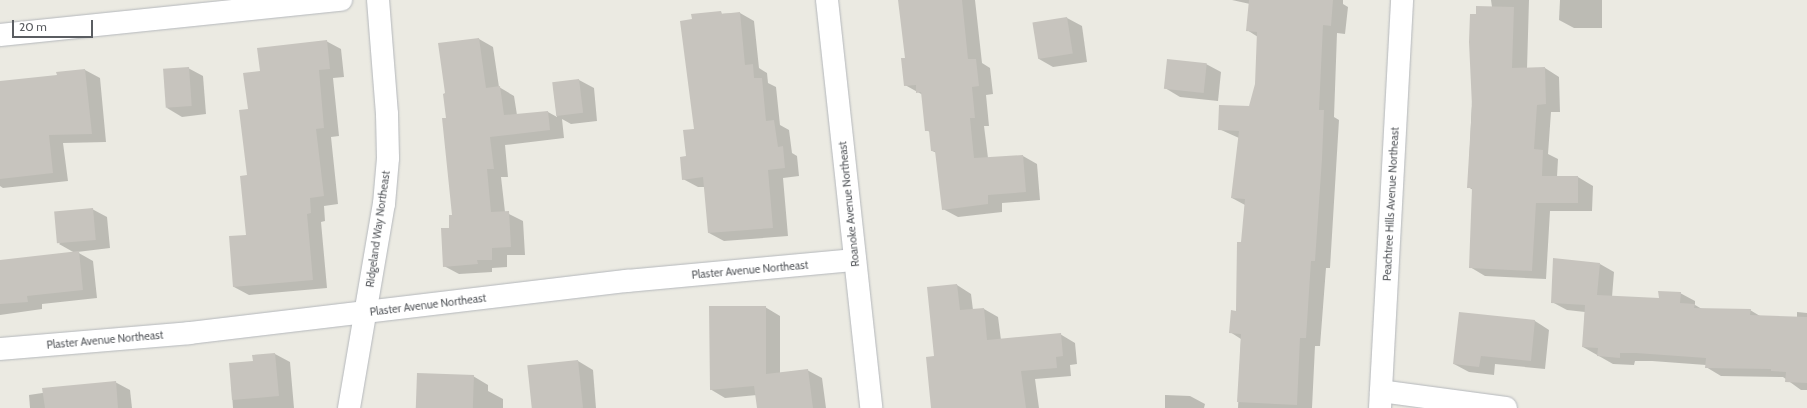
<!DOCTYPE html>
<style>
body{margin:0}
#map{position:relative;width:1807px;height:408px;overflow:hidden;background:#ebeae2;font-family:Cabin,sans-serif}
div>[style]{position:absolute}
.shadow>*{inset:0;background:#0003}
.building>*{inset:0;background:#c7c4be;transform-origin:0 0}
.roads{filter:drop-shadow(0 0 1px #b4b7bb) drop-shadow(0 0 1px #b4b7bb)}
.minor>*{height:22px;margin:-11px;padding:0 11px;transform-origin:11px;border-radius:11px;background:#fff}
span{translate:-50% -50%;white-space:nowrap;text-align:center;line-height:1.15;-webkit-text-stroke:3px #fff;paint-order:stroke}
.street-label{font-size:11px;color:#5a5d61}
.scale{position:absolute;left:12px;top:20px;width:81px;height:18px;box-sizing:border-box;border:2px solid #5a5d61;border-top:0;padding-left:5px;font-size:12px;line-height:14px;white-space:nowrap;color:#5a5d61;-webkit-text-stroke:3px #fff;paint-order:stroke}
</style>
<div id="map">
<div class="shadow">
<i style="clip-path:polygon(899px 0,975px 0,982px 63px,990px 68px,993px 94px,986px 95px,989px 126px,984px 126px,988px 158px,1023px 156px,1037px 164px,1040px 200px,1002px 203px,1002px 212px,958px 217px,943px 209px,937px 153px,932px 151px,930px 132px,926px 130px,923px 95px,905px 85px,906px 59px)"></i>
<i style="clip-path:polygon(1232px 0,1343px 0,1343px 4px,1348px 7px,1345px 34px,1337px 33px,1334px 117px,1339px 120px,1330px 268px,1326px 268px,1320px 346px,1315px 346px,1312px 408px,1238px 408px,1241px 339px,1230px 332px,1237px 312px,1245px 205px,1232px 198px,1239px 138px,1219px 129px,1250px 107px,1256px 84px,1258px 37px,1247px 30px,1250px 4px)"></i>
<i style="clip-path:polygon(1491px 0,1529px 0,1527px 69px,1545px 68px,1559px 77px,1560px 112px,1551px 112px,1548px 154px,1558px 159px,1557px 177px,1578px 177px,1593px 186px,1592px 211px,1550px 211px,1546px 279px,1485px 276px,1470px 267px,1473px 190px,1468px 187px,1476px 15px,1492px 7px)"></i>
<i style="clip-path:polygon(1560px 0,1602px 0,1602px 28px,1574px 28px,1559px 20px)"></i>
<i style="clip-path:polygon(740px 13px,754px 21px,759px 68px,767px 73px,768px 83px,776px 87px,780px 125px,789px 130px,792px 153px,797px 156px,799px 176px,783px 178px,788px 236px,724px 241px,709px 233px,705px 187px,698px 187px,683px 179px,695px 130px,692px 15px)"></i>
<i style="clip-path:polygon(1067px 18px,1082px 26px,1087px 62px,1053px 67px,1039px 59px,1034px 23px)"></i>
<i style="clip-path:polygon(479px 39px,493px 47px,499px 87px,514px 96px,517px 115px,548px 112px,557px 117px,553px 83px,579px 80px,594px 88px,597px 121px,571px 124px,562px 119px,564px 138px,505px 145px,508px 177px,501px 177px,505px 212px,523px 221px,525px 255px,507px 255px,507px 267px,492px 268px,492px 272px,459px 274px,444px 266px,453px 216px,446px 94px)"></i>
<i style="clip-path:polygon(326px 41px,341px 49px,344px 77px,333px 78px,339px 136px,331px 137px,338px 204px,324px 206px,325px 221px,321px 222px,327px 288px,249px 295px,234px 287px,247px 236px,249px 110px,261px 72px)"></i>
<i style="clip-path:polygon(1206px 64px,1221px 72px,1218px 101px,1180px 97px,1165px 88px)"></i>
<i style="clip-path:polygon(188px 68px,203px 76px,206px 114px,182px 117px,167px 108px)"></i>
<i style="clip-path:polygon(85px 70px,100px 78px,106px 142px,63px 143px,68px 181px,3px 188px,0 186px,0 82px,58px 76px)"></i>
<i style="clip-path:polygon(92px 209px,107px 217px,110px 248px,77px 252px,93px 261px,97px 298px,42px 304px,42px 309px,0 315px,0 261px,75px 253px,59px 244px)"></i>
<i style="clip-path:polygon(1600px 264px,1614px 272px,1612px 297px,1660px 299px,1680px 293px,1695px 301px,1695px 305px,1702px 309px,1750px 310px,1760px 316px,1797px 318px,1797px 312px,1807px 313px,1807px 390px,1801px 390px,1783px 377px,1721px 376px,1706px 367px,1706px 365px,1652px 361px,1635px 361px,1634px 365px,1613px 364px,1583px 347px,1585px 312px,1567px 310px,1552px 302px)"></i>
<i style="clip-path:polygon(957px 285px,971px 294px,973px 310px,984px 309px,998px 317px,1001px 340px,1060px 334px,1075px 343px,1077px 364px,1070px 365px,1071px 376px,1035px 379px,1039px 408px,932px 408px,935px 357px)"></i>
<i style="clip-path:polygon(765px 307px,780px 316px,780px 373px,807px 370px,822px 378px,826px 408px,758px 408px,757px 395px,725px 398px,710px 389px)"></i>
<i style="clip-path:polygon(1460px 313px,1535px 321px,1549px 330px,1545px 369px,1495px 364px,1494px 375px,1469px 372px,1454px 364px)"></i>
<i style="clip-path:polygon(275px 354px,290px 362px,294px 408px,233px 408px,230px 364px,254px 362px,254px 356px)"></i>
<i style="clip-path:polygon(578px 361px,593px 370px,596px 408px,532px 408px)"></i>
<i style="clip-path:polygon(473px 376px,488px 385px,488px 391px,503px 399px,503px 408px,416px 408px)"></i>
<i style="clip-path:polygon(115px 382px,130px 390px,132px 408px,30px 408px,29px 395px)"></i>
<i style="clip-path:polygon(1165px 395px,1190px 396px,1205px 404px,1204px 408px,1165px 408px)"></i>
</div>
<div class="building">
<i style="clip-path:polygon(898px 0,962px 0,968px 59px,976px 59px,979px 86px,972px 87px,975px 118px,970px 118px,974px 158px,1023px 155px,1026px 192px,988px 195px,988px 204px,942px 210px,935px 151px,931px 151px,929px 131px,925px 131px,921px 92px,916px 93px,916px 85px,904px 86px,901px 58px,905px 58px)"></i>
<i style="clip-path:polygon(1249px 0,1333px 0,1331px 26px,1323px 25px,1319px 110px,1324px 110px,1322px 159px,1315px 261px,1311px 261px,1306px 338px,1300px 338px,1297px 405px,1237px 402px,1241px 334px,1229px 333px,1231px 310px,1236px 311px,1237px 242px,1241px 242px,1245px 199px,1231px 198px,1239px 131px,1218px 130px,1219px 105px,1249px 106px,1255px 84px,1257px 32px,1246px 31px)"></i>
<i style="clip-path:polygon(1476px 6px,1514px 7px,1512px 68px,1545px 67px,1546px 104px,1537px 105px,1534px 149px,1543px 150px,1542px 176px,1578px 176px,1578px 203px,1536px 203px,1532px 271px,1469px 268px,1472px 188px,1467px 188px,1472px 106px,1469px 42px,1470px 14px,1476px 14px)"></i>
<i style="clip-path:polygon(721px 11px,722px 14px,740px 12px,745px 65px,753px 64px,754px 78px,762px 78px,766px 121px,774px 120px,778px 147px,783px 146px,785px 168px,768px 170px,773px 228px,708px 233px,703px 177px,682px 180px,680px 157px,686px 156px,683px 130px,694px 129px,680px 21px,692px 19px,691px 14px)"></i>
<i style="left:1067px;top:17px;width:37px;height:35px;rotate:81deg"></i>
<i style="clip-path:polygon(479px 38px,486px 88px,500px 86px,504px 115px,548px 111px,550px 130px,490px 137px,494px 169px,487px 169px,491px 212px,509px 211px,511px 247px,492px 248px,492px 260px,477px 260px,478px 264px,443px 267px,441px 228px,449px 228px,449px 215px,452px 215px,442px 118px,446px 118px,443px 94px,445px 93px,438px 43px)"></i>
<i style="clip-path:polygon(327px 40px,330px 69px,319px 70px,324px 128px,316px 129px,324px 196px,310px 198px,311px 213px,307px 214px,313px 280px,233px 287px,229px 236px,246px 235px,240px 176px,247px 175px,239px 110px,248px 109px,243px 73px,260px 71px,257px 48px)"></i>
<i style="left:1167px;top:59px;width:40px;height:30px;rotate:6deg"></i>
<i style="left:189px;top:67px;width:39px;height:26px;rotate:86deg"></i>
<i style="clip-path:polygon(85px 69px,92px 134px,49px 135px,53px 173px,0 179px,0 81px,57px 75px,56px 72px)"></i>
<i style="left:579px;top:79px;width:34px;height:27px;rotate:83deg"></i>
<i style="left:93px;top:208px;width:32px;height:39px;rotate:85deg"></i>
<i style="clip-path:polygon(79px 251px,83px 290px,27px 296px,28px 302px,0 304px,0 260px)"></i>
<i style="clip-path:polygon(1553px 258px,1600px 263px,1597px 295px,1659px 298px,1658px 291px,1681px 292px,1680px 303px,1695px 304px,1694px 308px,1751px 309px,1750px 315px,1807px 317px,1807px 383px,1785px 382px,1786px 372px,1771px 371px,1771px 369px,1705px 368px,1706px 358px,1636px 353px,1620px 353px,1620px 358px,1597px 356px,1598px 348px,1582px 347px,1585px 305px,1551px 303px)"></i>
<i style="clip-path:polygon(957px 284px,960px 310px,984px 308px,987px 340px,1061px 333px,1063px 356px,1056px 357px,1057px 368px,1021px 371px,1026px 408px,931px 408px,926px 357px,934px 356px,927px 287px)"></i>
<i style="clip-path:polygon(709px 306px,766px 306px,766px 374px,808px 369px,813px 408px,757px 408px,754px 386px,710px 390px)"></i>
<i style="clip-path:polygon(1459px 312px,1535px 320px,1531px 361px,1481px 356px,1479px 367px,1453px 364px)"></i>
<i style="clip-path:polygon(275px 353px,279px 396px,232px 400px,229px 363px,253px 361px,252px 355px)"></i>
<i style="left:578px;top:360px;width:48px;height:51px;rotate:84deg"></i>
<i style="left:417px;top:373px;width:57px;height:35px;rotate:2deg"></i>
<i style="clip-path:polygon(116px 381px,118px 408px,45px 408px,42px 388px)"></i>
</div>
<div class="roads">
<div class="minor">
<i style="left:827px;top:0;width:410px;rotate:83.8deg"></i>
<i style="left:0;top:35px;width:343px;rotate:-5.9deg"></i>
<i style="left:0;top:349px;width:190px;rotate:-4.8deg"></i>
<i style="left:189px;top:333px;width:441px;rotate:-6.8deg"></i>
<i style="left:627px;top:281px;width:229px;rotate:-5.3deg"></i>
<i style="left:1381px;top:391px;width:126px;rotate:7.7deg"></i>
<i style="left:349px;top:408px;width:207px;rotate:-80.3deg"></i>
<i style="left:384px;top:204px;width:46px;rotate:-85deg"></i>
<i style="left:388px;top:158px;width:44px;rotate:-91.3deg"></i>
<i style="left:387px;top:114px;width:114px;rotate:-94.5deg"></i>
<i style="left:1380px;top:408px;width:409px;rotate:-86.9deg"></i>
</div>
</div>
<div class="street-label">
<span style="left:849px;top:204px;rotate:-96deg">Roanoke Avenue Northeast</span>
<span style="left:1391px;top:204px;rotate:-87deg">Peachtree Hills Avenue Northeast</span>
<span style="left:378px;top:229px;rotate:-82deg">Ridgeland Way Northeast</span>
<span style="left:750px;top:270px;rotate:-5deg">Plaster Avenue Northeast</span>
<span style="left:428px;top:305px;rotate:-7deg">Plaster Avenue Northeast</span>
<span style="left:105px;top:340px;rotate:-5deg">Plaster Avenue Northeast</span>
</div>
<div class="scale">20 m</div>
</div>
